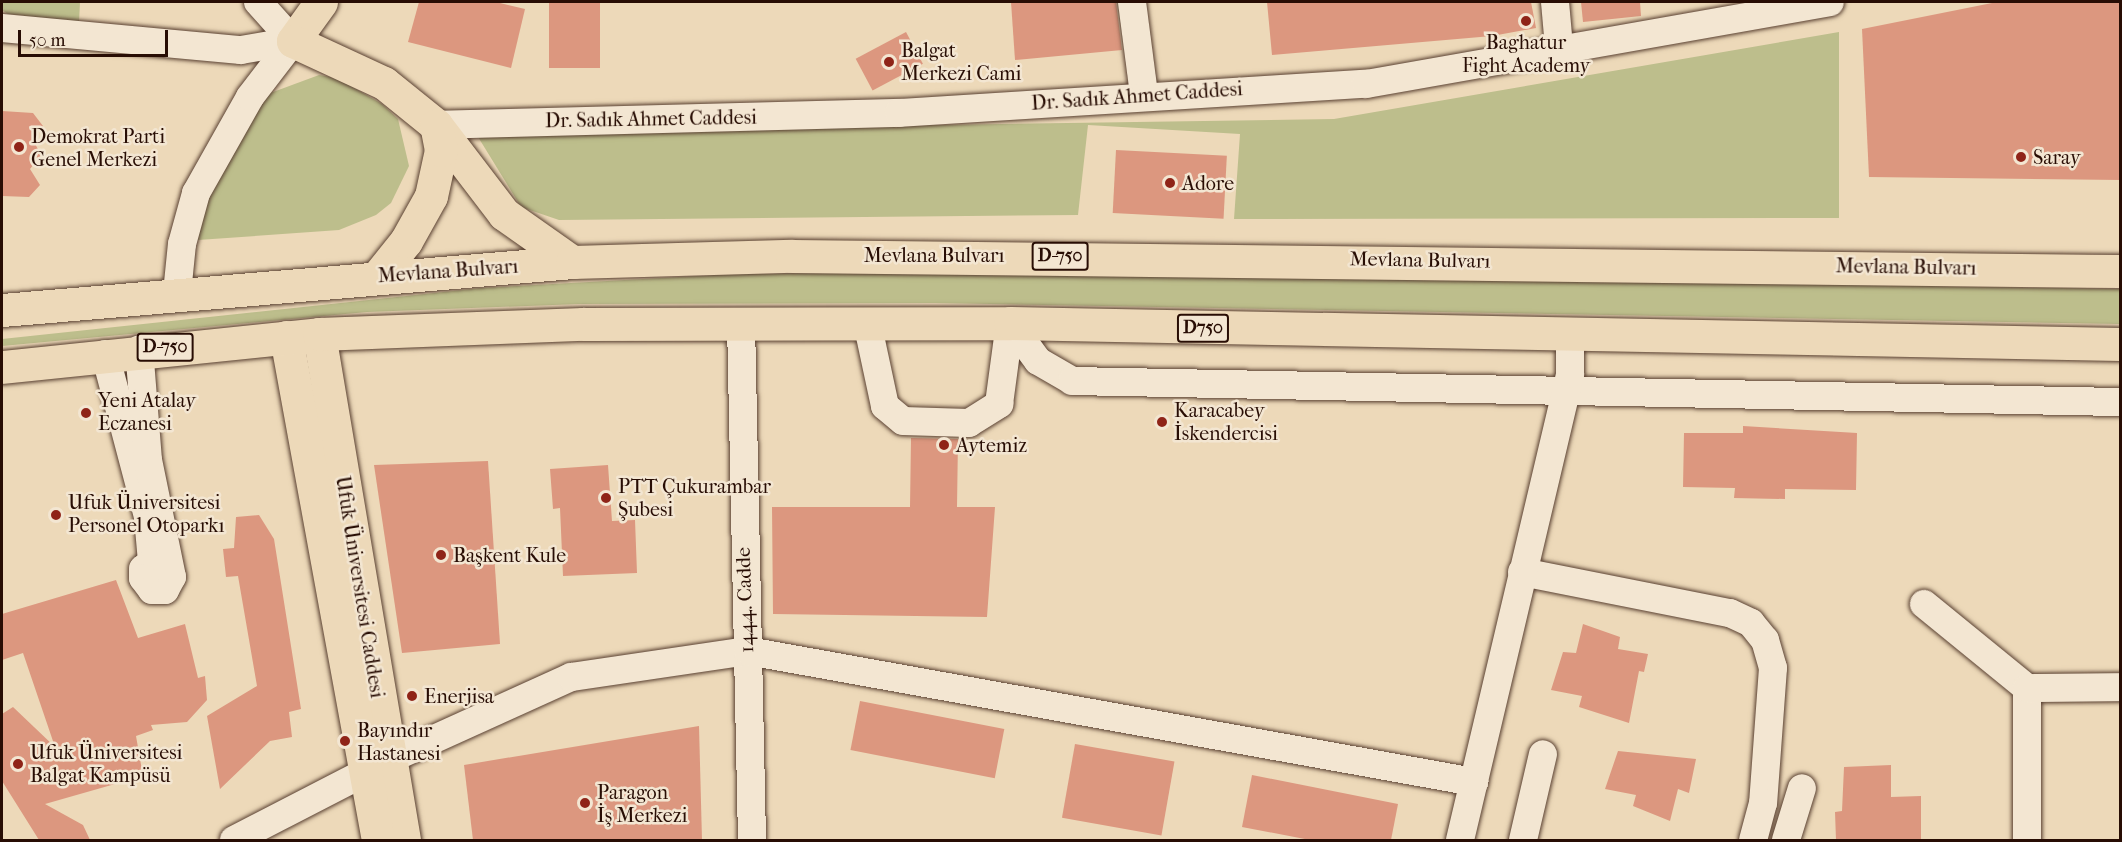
<!DOCTYPE html>
<meta charset="utf-8">
<style>
body{margin:0}
#map{position:relative;width:2122px;height:842px;overflow:hidden;background:#edd9b9;font-family:"IM FELL French Canon",serif}
div>[style]{position:absolute}
.green>*{inset:0;background:#bdbe8c}
.building>*{inset:0;background:#dc977f;transform-origin:0 0}
.roads{filter:drop-shadow(0 0 2px #594031) drop-shadow(0 0 2px #594031)}
.minor>*{height:28px;margin:-14px;padding:0 14px;transform-origin:14px;border-radius:14px;background:#f3e6d2}
.major>*{height:33px;margin:-16.5px;padding:0 16.5px;transform-origin:16.5px;border-radius:16.5px;background:#edd9b9}
.highway>*{height:33px;margin:-16.5px;padding:0 16.5px;transform-origin:16.5px;border-radius:16.5px;background:#edd9b9}
.dots>*{width:16px;height:16px;translate:-50% -50%;box-sizing:border-box;border:3px solid #f3e6d2;border-radius:50%}
span{translate:-50% -50%;white-space:nowrap;text-align:center;line-height:1.15;-webkit-text-stroke:5px #f3e6d2;paint-order:stroke}
.shield-label span{padding:2px 4px;background:#f3e6d2;border:2px solid;border-radius:4px;-webkit-text-stroke-width:0}
.shield-label{font-size:18px;color:#280d04;font-weight:700}
.poi-label{font-size:20px;color:#280d04}
.left{translate:0 -50%;text-align:left}
.street-label{font-size:20px;color:#280d04}
.frame{position:absolute;inset:0;border:3px solid #280d04;pointer-events:none}
.scale{position:absolute;left:18px;top:30px;width:150px;height:27px;box-sizing:border-box;border:3px solid #280d04;border-top:0;padding-left:8px;font-size:18px;line-height:21px;white-space:nowrap;color:#280d04;-webkit-text-stroke:4px #f3e6d2;paint-order:stroke}
</style>
<div id="map">
<div class="green">
<i style="clip-path:polygon(2px 2px,80px 2px,79px 22px,8px 14px,2px 10px)"></i>
<i style="clip-path:polygon(1839px 32px,1839px 218px,1234px 219px,1240px 134px,1088px 125px,1078px 215px,559px 220px,521px 207px,475px 132px,1334px 119px)"></i>
<i style="clip-path:polygon(319px 75px,337px 78px,382px 104px,398px 119px,409px 166px,391px 203px,376px 215px,339px 230px,198px 240px,200px 214px,265px 95px)"></i>
<i style="clip-path:polygon(978px 271px,2120px 289px,2120px 324px,935px 303px,579px 304px,367px 312px,2px 346px,2px 339px,481px 288px,733px 274px)"></i>
</div>
<div class="building">
<i style="clip-path:polygon(419px 2px,496px 2px,525px 9px,511px 68px,408px 42px)"></i>
<i style="left:549px;top:2px;width:51px;height:66px"></i>
<i style="clip-path:polygon(1011px 2px,1116px 2px,1122px 50px,1015px 60px)"></i>
<i style="clip-path:polygon(1267px 2px,1531px 2px,1536px 28px,1492px 36px,1272px 55px)"></i>
<i style="clip-path:polygon(1581px 2px,1640px 2px,1641px 16px,1583px 22px)"></i>
<i style="clip-path:polygon(1997px 2px,2121px 2px,2121px 180px,1869px 177px,1862px 29px)"></i>
<i style="left:906px;top:32px;width:36px;height:57px;rotate:62deg"></i>
<i style="clip-path:polygon(2px 111px,33px 113px,43px 126px,32px 138px,41px 155px,30px 169px,40px 185px,29px 197px,2px 196px)"></i>
<i style="left:1116px;top:150px;width:111px;height:63px;rotate:3deg"></i>
<i style="clip-path:polygon(1743px 426px,1857px 433px,1856px 490px,1785px 489px,1785px 499px,1734px 498px,1735px 488px,1683px 487px,1684px 433px,1743px 433px)"></i>
<i style="clip-path:polygon(911px 438px,958px 439px,957px 507px,995px 507px,987px 617px,773px 614px,772px 507px,910px 507px)"></i>
<i style="clip-path:polygon(488px 461px,500px 644px,402px 653px,374px 465px)"></i>
<i style="clip-path:polygon(608px 465px,612px 521px,635px 520px,637px 573px,563px 576px,560px 508px,553px 509px,550px 469px)"></i>
<i style="clip-path:polygon(259px 515px,274px 539px,301px 709px,289px 712px,292px 737px,270px 741px,220px 789px,207px 716px,257px 686px,238px 576px,226px 577px,223px 549px,234px 548px,236px 517px)"></i>
<i style="clip-path:polygon(116px 580px,138px 638px,185px 624px,198px 678px,205px 676px,207px 700px,187px 722px,151px 725px,153px 730px,136px 736px,143px 776px,45px 804px,83px 825px,90px 840px,39px 840px,2px 781px,2px 714px,13px 707px,55px 747px,23px 653px,2px 660px,2px 614px)"></i>
<i style="clip-path:polygon(1583px 624px,1620px 637px,1618px 649px,1648px 654px,1644px 672px,1639px 671px,1629px 723px,1579px 707px,1582px 696px,1551px 690px,1563px 652px,1576px 653px)"></i>
<i style="left:860px;top:701px;width:147px;height:50px;rotate:11deg"></i>
<i style="clip-path:polygon(699px 726px,702px 840px,473px 840px,464px 765px)"></i>
<i style="left:1075px;top:744px;width:101px;height:75px;rotate:10deg"></i>
<i style="clip-path:polygon(1618px 751px,1696px 759px,1689px 793px,1678px 789px,1670px 821px,1633px 806px,1636px 795px,1605px 789px)"></i>
<i style="clip-path:polygon(1891px 765px,1891px 797px,1921px 796px,1921px 840px,1836px 840px,1835px 812px,1842px 811px,1844px 767px)"></i>
<i style="clip-path:polygon(1252px 775px,1398px 804px,1391px 840px,1310px 840px,1242px 827px)"></i>
</div>
<div class="roads">
<div class="minor">
<i style="left:258px;top:2px;width:52px;rotate:48.1deg"></i>
<i style="left:1132px;top:2px;width:93px;rotate:82.6deg"></i>
<i style="left:1555px;top:2px;width:45px;rotate:84.9deg"></i>
<i style="left:2px;top:28px;width:240px;rotate:5.3deg"></i>
<i style="left:241px;top:50px;width:53px;rotate:-9.8deg"></i>
<i style="left:436px;top:125px;width:463px;rotate:-1.5deg"></i>
<i style="left:899px;top:113px;width:468px;rotate:-3.6deg"></i>
<i style="left:1366px;top:84px;width:471px;rotate:-10deg"></i>
<i style="left:177px;top:293px;width:49px;rotate:-84.2deg"></i>
<i style="left:182px;top:244px;width:53px;rotate:-74.6deg"></i>
<i style="left:196px;top:193px;width:110px;rotate:-60.6deg"></i>
<i style="left:250px;top:97px;width:71px;rotate:-52.5deg"></i>
<i style="left:867px;top:322px;width:86px;rotate:77.9deg"></i>
<i style="left:885px;top:406px;width:23px;rotate:40deg"></i>
<i style="left:903px;top:421px;width:66px;rotate:1.7deg"></i>
<i style="left:969px;top:423px;width:36px;rotate:-32deg"></i>
<i style="left:999px;top:404px;width:82px;rotate:-82.3deg"></i>
<i style="left:741px;top:323px;width:517px;rotate:88.78deg"></i>
<i style="left:1010px;top:323px;width:47px;rotate:53.6deg"></i>
<i style="left:1038px;top:361px;width:39px;rotate:30deg"></i>
<i style="left:1072px;top:381px;width:1048px;rotate:1.15deg"></i>
<i style="left:105px;top:354px;width:169px;rotate:75.2deg"></i>
<i style="left:148px;top:517px;width:45px;rotate:84.9deg"></i>
<i style="left:152px;top:562px;width:11px;rotate:142deg"></i>
<i style="left:143px;top:569px;width:9px;rotate:90deg"></i>
<i style="left:143px;top:578px;width:15px;rotate:53deg"></i>
<i style="left:152px;top:590px;width:13px"></i>
<i style="left:165px;top:590px;width:15px;rotate:-62deg"></i>
<i style="left:172px;top:577px;width:119px;rotate:-101.6deg"></i>
<i style="left:148px;top:460px;width:111px;rotate:-94.6deg"></i>
<i style="left:1522px;top:572px;width:212px;rotate:11.2deg"></i>
<i style="left:1730px;top:613px;width:23px;rotate:25deg"></i>
<i style="left:1751px;top:623px;width:22px;rotate:51deg"></i>
<i style="left:1765px;top:640px;width:29px;rotate:74deg"></i>
<i style="left:1773px;top:668px;width:135px;rotate:94.2deg"></i>
<i style="left:1763px;top:803px;width:38px;rotate:105deg"></i>
<i style="left:1924px;top:604px;width:133px;rotate:39.2deg"></i>
<i style="left:388px;top:760px;width:201px;rotate:-24.4deg"></i>
<i style="left:571px;top:677px;width:179px;rotate:-8.4deg"></i>
<i style="left:748px;top:651px;width:738px;rotate:10.23deg"></i>
<i style="left:234px;top:840px;width:146px;rotate:-27.3deg"></i>
<i style="left:1460px;top:840px;width:479px;rotate:-76.7deg"></i>
<i style="left:1570px;top:374px;width:38px;rotate:-90deg"></i>
<i style="left:1523px;top:840px;width:88px;rotate:-76.9deg"></i>
<i style="left:1786px;top:840px;width:54px;rotate:-72.9deg"></i>
<i style="left:2027px;top:840px;width:152px;rotate:-90deg"></i>
<i style="left:2027px;top:688px;width:93px;rotate:-0.6deg"></i>
</div>
<div class="major">
<i style="left:321px;top:2px;width:48px;rotate:125.7deg"></i>
<i style="left:293px;top:41px;width:100px;rotate:24.8deg"></i>
<i style="left:384px;top:83px;width:67px;rotate:38.9deg"></i>
<i style="left:436px;top:125px;width:112px;rotate:52.6deg"></i>
<i style="left:504px;top:214px;width:83px;rotate:35.2deg"></i>
<i style="left:377px;top:277px;width:46px;rotate:-51.1deg"></i>
<i style="left:406px;top:241px;width:51px;rotate:-60.9deg"></i>
<i style="left:431px;top:196px;width:47px;rotate:-77.7deg"></i>
<i style="left:441px;top:150px;width:25px;rotate:-101deg"></i>
<i style="left:319px;top:334px;width:513px;rotate:80.46deg"></i>
<i style="left:286px;top:337px;width:511px;rotate:79.64deg"></i>
</div>
<div class="highway">
<i style="left:2px;top:310px;width:572px;rotate:-4.81deg"></i>
<i style="left:572px;top:262px;width:220px;rotate:-1.6deg"></i>
<i style="left:792px;top:256px;width:1328px;rotate:0.65deg"></i>
<i style="left:2px;top:367px;width:319px;rotate:-5.9deg"></i>
<i style="left:319px;top:334px;width:264px;rotate:-2.2deg"></i>
<i style="left:583px;top:324px;width:427px;rotate:-0.1deg"></i>
<i style="left:1010px;top:323px;width:1110px;rotate:1.08deg"></i>
</div>
</div>
<div class="dots">
<i style="left:1526px;top:21px;background:#8f2418"></i>
<i style="left:889px;top:62px;background:#8f2418"></i>
<i style="left:19px;top:147px;background:#8f2418"></i>
<i style="left:2021px;top:157px;background:#8f2418"></i>
<i style="left:1170px;top:183px;background:#8f2418"></i>
<i style="left:86px;top:413px;background:#8f2418"></i>
<i style="left:1162px;top:422px;background:#8f2418"></i>
<i style="left:944px;top:445px;background:#8f2418"></i>
<i style="left:606px;top:498px;background:#8f2418"></i>
<i style="left:56px;top:515px;background:#8f2418"></i>
<i style="left:441px;top:555px;background:#8f2418"></i>
<i style="left:412px;top:696px;background:#8f2418"></i>
<i style="left:345px;top:741px;background:#8f2418"></i>
<i style="left:18px;top:764px;background:#8f2418"></i>
<i style="left:585px;top:803px;background:#8f2418"></i>
</div>
<div class="shield-label">
<span style="left:1060px;top:256px">D-750</span>
<span style="left:1203px;top:328px">D750</span>
<span style="left:165px;top:347px">D-750</span>
</div>
<div class="poi-label">
<span style="left:1526px;top:54px">Baghatur<br>Fight Academy</span>
<span class="left" style="left:901px;top:62px">Balgat<br>Merkezi Cami</span>
<span class="left" style="left:31px;top:148px">Demokrat Parti<br>Genel Merkezi</span>
<span class="left" style="left:2033px;top:157px">Saray</span>
<span class="left" style="left:1182px;top:183px">Adore</span>
<span class="left" style="left:98px;top:412px">Yeni Atalay<br>Eczanesi</span>
<span class="left" style="left:1174px;top:422px">Karacabey<br>İskendercisi</span>
<span class="left" style="left:956px;top:445px">Aytemiz</span>
<span class="left" style="left:618px;top:498px">PTT Çukurambar<br>Şubesi</span>
<span class="left" style="left:68px;top:514px">Ufuk Üniversitesi<br>Personel Otoparkı</span>
<span class="left" style="left:453px;top:555px">Başkent Kule</span>
<span class="left" style="left:424px;top:696px">Enerjisa</span>
<span class="left" style="left:357px;top:742px">Bayındır<br>Hastanesi</span>
<span class="left" style="left:30px;top:764px">Ufuk Üniversitesi<br>Balgat Kampüsü</span>
<span class="left" style="left:597px;top:804px">Paragon<br>İş Merkezi</span>
</div>
<div class="street-label">
<span style="left:1137px;top:96px;rotate:-4deg">Dr. Sadık Ahmet Caddesi</span>
<span style="left:651px;top:119px;rotate:-1deg">Dr. Sadık Ahmet Caddesi</span>
<span style="left:934px;top:255px">Mevlana Bulvarı</span>
<span style="left:1420px;top:260px;rotate:1deg">Mevlana Bulvarı</span>
<span style="left:1906px;top:267px;rotate:1deg">Mevlana Bulvarı</span>
<span style="left:448px;top:271px;rotate:-4deg">Mevlana Bulvarı</span>
<span style="left:360px;top:587px;rotate:81deg">Ufuk Üniversitesi Caddesi</span>
<span style="left:745px;top:600px;rotate:-92deg">1444. Cadde</span>
</div>
<div class="frame"></div>
<div class="scale">50 m</div>
</div>
